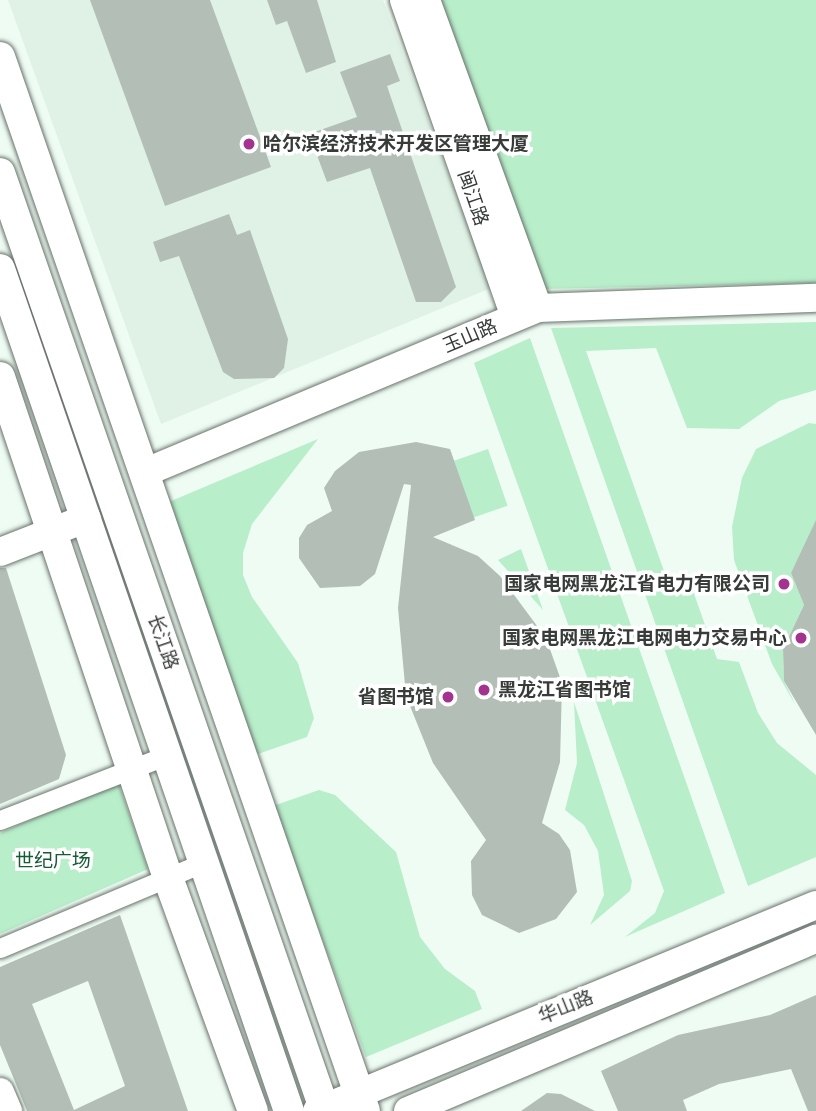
<!DOCTYPE html>
<meta charset="utf-8">
<style>
body{margin:0}
#map{position:relative;width:816px;height:1111px;overflow:hidden;background:#effcf3;font-family:"Open Sans","Noto Sans SC",sans-serif}
div>[style]{position:absolute}
.built>*{inset:0;background:#dff2e5}
.green>*{inset:0;background:#b8eeca;transform-origin:0 0}
.building>*{inset:0;background:#b2beb6}
.roads{filter:drop-shadow(0 0 2px #68736c) drop-shadow(0 0 2px #68736c)}
.street>*{height:19px;margin:-9.5px;padding:0 9.5px;transform-origin:9.5px;border-radius:9.5px;background:#fff}
.secondary>*{height:28px;margin:-14px;padding:0 14px;transform-origin:14px;border-radius:14px;background:#fff}
.primary>*{height:30px;margin:-15px;padding:0 15px;transform-origin:15px;border-radius:15px;background:#fff}
.dots>*{width:19px;height:19px;translate:-50% -50%;box-sizing:border-box;border:4px solid #fff;border-radius:50%}
span{translate:-50% -50%;white-space:nowrap;text-align:center;line-height:1.15;-webkit-text-stroke:7px #fff;paint-order:stroke}
.poi-label{font-size:19px;color:#373c39;font-weight:700}
.left{translate:0 -50%;text-align:left}
.right{translate:-100% -50%;text-align:right}
.street-label{font-size:19px;color:#373c39}
.park-label{font-size:19px;color:#165a36}
</style>
<div id="map">
<div class="built">
<i style="clip-path:polygon(8px 0,383px 0,491px 288px,161px 424px)"></i>
</div>
<div class="green">
<i style="clip-path:polygon(436px 0,816px 0,816px 283px,541px 289px)"></i>
<i style="clip-path:polygon(816px 322px,816px 390px,779px 401px,739px 429px,687px 428px,656px 348px,586px 351px,670px 588px,692px 588px,717px 659px,739px 662px,758px 713px,777px 743px,816px 775px,816px 857px,748px 886px,551px 328px)"></i>
<i style="clip-path:polygon(530px 338px,725px 893px,625px 937px,655px 913px,664px 891px,474px 363px)"></i>
<i style="clip-path:polygon(809px 423px,816px 424px,816px 524px,791px 573px,804px 605px,783px 649px,784px 681px,796px 706px,772px 664px,734px 560px,732px 527px,742px 478px,756px 449px)"></i>
<i style="clip-path:polygon(318px 439px,252px 524px,243px 553px,243px 575px,252px 597px,298px 663px,314px 718px,307px 737px,255px 755px,164px 504px)"></i>
<i style="left:488px;top:449px;width:60px;height:36px;rotate:71deg"></i>
<i style="clip-path:polygon(521px 549px,543px 610px,498px 560px)"></i>
<i style="clip-path:polygon(574px 702px,632px 881px,630px 891px,590px 925px,604px 895px,598px 851px,584px 825px,565px 810px,577px 763px)"></i>
<i style="clip-path:polygon(118px 782px,148px 869px,0 934px,0 833px)"></i>
<i style="clip-path:polygon(319px 790px,335px 795px,396px 852px,420px 937px,445px 969px,475px 991px,482px 1009px,366px 1057px,273px 806px)"></i>
</div>
<div class="building">
<i style="clip-path:polygon(90px 0,210px 0,271px 167px,165px 206px)"></i>
<i style="clip-path:polygon(267px 0,317px 0,336px 62px,306px 73px,287px 21px,276px 25px)"></i>
<i style="clip-path:polygon(390px 54px,400px 81px,387px 86px,456px 287px,441px 302px,416px 302px,370px 168px,327px 182px,309px 134px,357px 117px,340px 72px)"></i>
<i style="clip-path:polygon(229px 214px,237px 235px,250px 230px,288px 339px,284px 368px,274px 378px,234px 379px,223px 372px,179px 256px,160px 262px,153px 242px)"></i>
<i style="clip-path:polygon(416px 442px,450px 449px,475px 520px,433px 537px,478px 556px,500px 576px,546px 638px,562px 683px,560px 762px,542px 823px,559px 834px,570px 850px,577px 892px,556px 919px,519px 933px,482px 915px,472px 895px,471px 861px,486px 840px,433px 763px,406px 696px,398px 608px,411px 485px,404px 484px,375px 574px,360px 586px,320px 588px,299px 558px,299px 538px,307px 525px,332px 511px,324px 488px,335px 471px,359px 452px)"></i>
<i style="clip-path:polygon(816px 520px,816px 735px,784px 681px,783px 649px,804px 605px,791px 573px)"></i>
<i style="clip-path:polygon(0 568px,6px 568px,66px 755px,59px 779px,0 804px)"></i>
<i style="clip-path:polygon(evenodd,120px 915px,188px 1111px,27px 1111px,0 1045px,0 967px,120px 915px,88px 981px,125px 1086px,74px 1110px,32px 1004px,88px 981px)"></i>
<i style="clip-path:polygon(816px 995px,816px 1111px,808px 1111px,791px 1069px,719px 1084px,683px 1100px,687px 1111px,618px 1111px,601px 1071px,678px 1035px,770px 1015px)"></i>
<i style="clip-path:polygon(547px 1093px,561px 1094px,595px 1111px,521px 1111px)"></i>
</div>
<div class="roads">
<div class="street">
<i style="left:0;top:820px;width:182px;rotate:-21.2deg"></i>
<i style="left:0;top:948px;width:225px;rotate:-22.8deg"></i>
</div>
<div class="secondary">
<i style="left:404px;top:0;width:336px;rotate:70.7deg"></i>
<i style="left:426px;top:0;width:328px;rotate:70deg"></i>
<i style="left:146px;top:472px;width:425px;rotate:-22.7deg"></i>
<i style="left:538px;top:308px;width:278px;rotate:-2.1deg"></i>
<i style="left:0;top:552px;width:93px;rotate:-21.3deg"></i>
<i style="left:0;top:1092px;width:21px;rotate:67deg"></i>
<i style="left:317px;top:1111px;width:540px;rotate:-22.43deg"></i>
<i style="left:408px;top:1111px;width:443px;rotate:-22.9deg"></i>
</div>
<div class="primary">
<i style="left:0;top:57px;width:1115px;rotate:70.9deg"></i>
<i style="left:0;top:173px;width:993px;rotate:70.89deg"></i>
<i style="left:0;top:269px;width:890px;rotate:71.06deg"></i>
<i style="left:0;top:377px;width:525px;rotate:71.46deg"></i>
<i style="left:167px;top:875px;width:251px;rotate:70deg"></i>
</div>
</div>
<div class="dots">
<i style="left:249px;top:144px;background:#a43390"></i>
<i style="left:784px;top:584px;background:#a43390"></i>
<i style="left:801px;top:638px;background:#a43390"></i>
<i style="left:484px;top:690px;background:#a43390"></i>
<i style="left:448px;top:697px;background:#a43390"></i>
</div>
<div class="poi-label">
<span class="left" style="left:263px;top:144px">哈尔滨经济技术开发区管理大厦</span>
<span class="right" style="left:770px;top:584px">国家电网黑龙江省电力有限公司</span>
<span class="right" style="left:787px;top:638px">国家电网黑龙江电网电力交易中心</span>
<span class="left" style="left:498px;top:690px">黑龙江省图书馆</span>
<span class="right" style="left:434px;top:697px">省图书馆</span>
</div>
<div class="street-label">
<span style="left:473px;top:198px;rotate:71deg">闽江路</span>
<span style="left:470px;top:336px;rotate:-23deg">玉山路</span>
<span style="left:163px;top:642px;rotate:71deg">长江路</span>
<span style="left:566px;top:1007px;rotate:-22deg">华山路</span>
</div>
<div class="park-label">
<span style="left:53px;top:861px">世纪广场</span>
</div>
</div>
